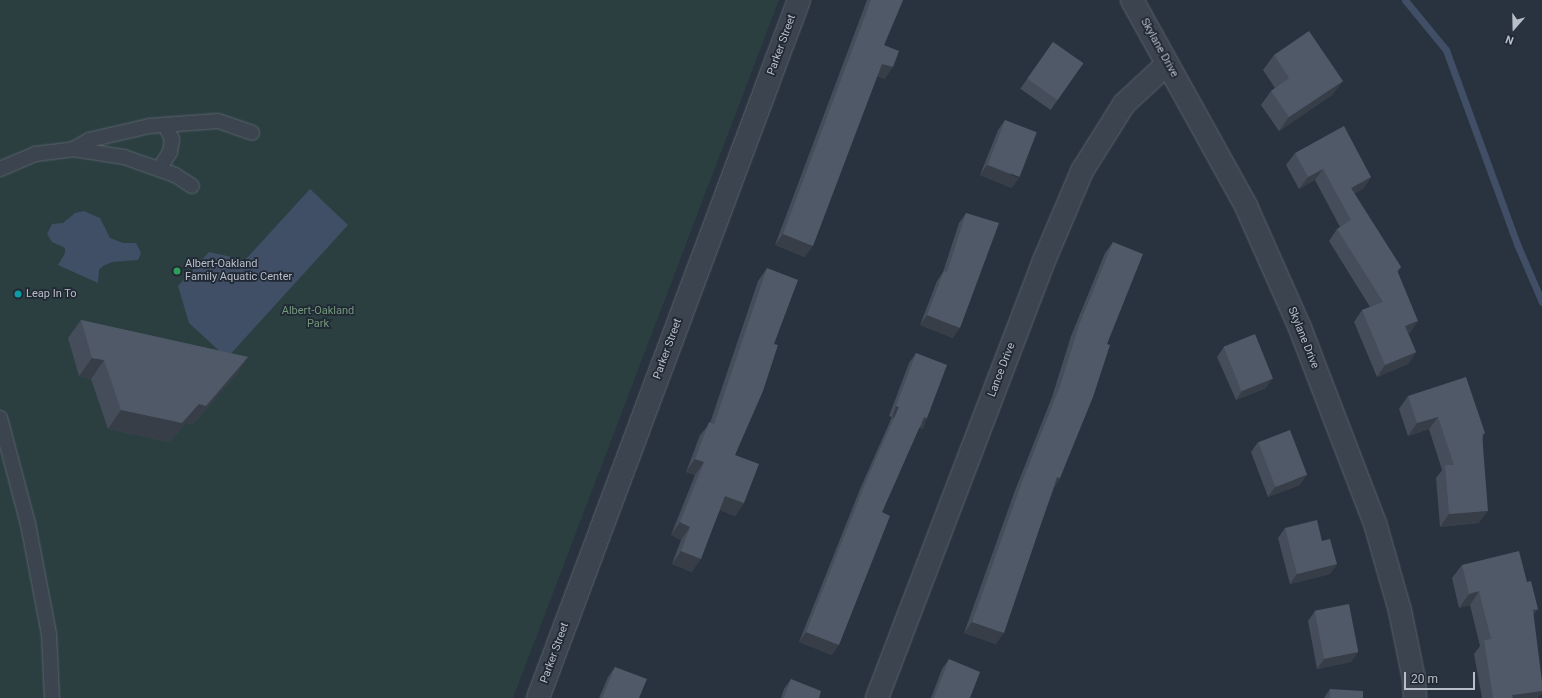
<!DOCTYPE html>
<style>
body{margin:0}
#map{position:relative;width:1542px;height:698px;overflow:hidden;background:#29323f;font-family:Roboto,sans-serif}
div>[style]{position:absolute}
.green>*{inset:0;background:#2b3f41}
.water>*{inset:0;background:#404f66}
.stream>*{height:7px;margin:-3.5px;padding:0 3.5px;transform-origin:3.5px;border-radius:3.5px;background:#404f66}
.roads{filter:drop-shadow(0 0 1px #5a626c) drop-shadow(0 0 1px #5a626c)}
.service>*{height:14px;margin:-7px;padding:0 7px;transform-origin:7px;border-radius:7px;background:#3c444f}
.minor>*{height:22px;margin:-11px;padding:0 11px;transform-origin:11px;border-radius:11px;background:#3c444f}
.wall>*{inset:0;background:#444d59;transform-origin:0 0}
.shaded-wall>*{inset:0;background:#373e48;transform-origin:0 0}
.building>*{inset:0;background:#4f5967;transform-origin:0 0}
.dots>*{width:11px;height:11px;translate:-50% -50%;box-sizing:border-box;border:2px solid #212934;border-radius:50%}
span{translate:-50% -50%;white-space:nowrap;text-align:center;line-height:1.15;-webkit-text-stroke:3.5px #212934;paint-order:stroke}
.street-label{font-size:11px;color:#b9bfc9}
.poi-label{font-size:11px;color:#b9bfc9}
.left{translate:0 -50%;text-align:left}
.park-label{font-size:11px;color:#73987b}
.north{position:absolute;left:1494px;top:8px;width:40px;height:40px;-webkit-text-stroke:3px #212934;paint-order:stroke;rotate:200deg;font-size:11px;font-weight:700;line-height:16px;text-align:center;color:#b9bfc9}
.north::after{content:'';display:block;margin:auto;width:14px;height:18px;background:#b9bfc9;clip-path:polygon(50% 0,100% 100%,50% 72%,0 100%)}
.scale{position:absolute;left:1404px;top:672px;width:71px;height:18px;box-sizing:border-box;border:2px solid #b9bfc9;border-top:0;padding-left:5px;font-size:12px;line-height:14px;white-space:nowrap;color:#b9bfc9;-webkit-text-stroke:3px #212934;paint-order:stroke}
</style>
<div id="map">
<div class="green">
<i style="clip-path:polygon(0 0,779px 0,513px 698px,0 698px)"></i>
</div>
<div class="water">
<i style="clip-path:polygon(310px 189px,348px 225px,227px 358px,189px 323px,178px 286px,209px 252px,245px 260px)"></i>
<i style="clip-path:polygon(84px 211px,100px 218px,110px 238px,123px 243px,136px 243px,141px 253px,138px 260px,112px 262px,103px 266px,99px 270px,98px 283px,58px 265px,65px 253px,65px 248px,52px 242px,47px 234px,52px 224px,63px 223px,75px 213px)"></i>
</div>
<div class="stream">
<i style="left:1405px;top:0;width:65px;rotate:50.6deg"></i>
<i style="left:1446px;top:50px;width:207px;rotate:69.9deg"></i>
<i style="left:1517px;top:244px;width:63px;rotate:66.7deg"></i>
</div>
<div class="roads">
<div class="service">
<i style="left:73px;top:149px;width:18px;rotate:-29deg"></i>
<i style="left:89px;top:140px;width:62px;rotate:-13.1deg"></i>
<i style="left:149px;top:126px;width:69px;rotate:-4.1deg"></i>
<i style="left:218px;top:121px;width:36px;rotate:19deg"></i>
<i style="left:0;top:169px;width:38px;rotate:-23deg"></i>
<i style="left:35px;top:154px;width:38px;rotate:-7deg"></i>
<i style="left:73px;top:149px;width:52px;rotate:8.9deg"></i>
<i style="left:124px;top:157px;width:54px;rotate:19.4deg"></i>
<i style="left:175px;top:175px;width:20px;rotate:33deg"></i>
<i style="left:159px;top:169px;width:20px;rotate:-57deg"></i>
<i style="left:170px;top:152px;width:13px;rotate:-81deg"></i>
<i style="left:172px;top:139px;width:16px;rotate:-117deg"></i>
<i style="left:0;top:418px;width:110px;rotate:75.2deg"></i>
<i style="left:28px;top:524px;width:112px;rotate:79.2deg"></i>
<i style="left:49px;top:634px;width:64px;rotate:87.3deg"></i>
</div>
<div class="minor">
<i style="left:1132px;top:0;width:235px;rotate:61deg"></i>
<i style="left:1246px;top:206px;width:133px;rotate:66.1deg"></i>
<i style="left:1300px;top:328px;width:209px;rotate:69deg"></i>
<i style="left:1375px;top:523px;width:91px;rotate:74.1deg"></i>
<i style="left:1400px;top:611px;width:69px;rotate:78.4deg"></i>
<i style="left:1414px;top:679px;width:19px;rotate:87deg"></i>
<i style="left:538px;top:698px;width:745px;rotate:-69.5deg"></i>
<i style="left:877px;top:698px;width:466px;rotate:-69.1deg"></i>
<i style="left:1043px;top:263px;width:100px;rotate:-67deg"></i>
<i style="left:1082px;top:171px;width:79px;rotate:-57.9deg"></i>
<i style="left:1124px;top:104px;width:59px;rotate:-42.9deg"></i>
</div>
</div>
<div class="wall">
<i style="clip-path:polygon(867px 0,903px 0,884px 45px,885px 79px,877px 76px,805px 257px,775px 245px)"></i>
<i style="left:1053px;top:42px;width:37px;height:57px;rotate:35deg"></i>
<i style="clip-path:polygon(1274px 55px,1343px 81px,1332px 95px,1279px 131px,1261px 105px,1271px 91px,1275px 88px,1263px 70px)"></i>
<i style="clip-path:polygon(1005px 120px,1012px 188px,980px 175px,998px 130px)"></i>
<i style="clip-path:polygon(1295px 153px,1371px 177px,1363px 189px,1354px 193px,1401px 267px,1397px 273px,1410px 333px,1408px 333px,1416px 352px,1408px 364px,1377px 377px,1354px 322px,1362px 310px,1370px 307px,1329px 241px,1337px 229px,1340px 227px,1315px 180px,1299px 189px,1286px 165px)"></i>
<i style="clip-path:polygon(966px 213px,953px 338px,920px 325px,937px 281px,943px 272px,959px 223px)"></i>
<i style="clip-path:polygon(1113px 242px,1107px 344px,1060px 478px,1054px 488px,996px 644px,964px 633px,1014px 493px,1052px 397px,1071px 336px,1105px 253px)"></i>
<i style="clip-path:polygon(767px 268px,774px 344px,735px 455px,744px 503px,735px 516px,720px 510px,692px 572px,672px 564px,681px 540px,671px 535px,695px 475px,686px 472px,700px 435px,710px 423px,758px 281px)"></i>
<i style="clip-path:polygon(81px 320px,248px 357px,236px 375px,193px 424px,186px 423px,169px 442px,108px 429px,91px 379px,79px 376px,68px 338px)"></i>
<i style="clip-path:polygon(1224px 347px,1266px 388px,1236px 400px,1217px 357px)"></i>
<i style="clip-path:polygon(916px 353px,927px 418px,920px 428px,919px 428px,882px 512px,832px 655px,799px 642px,860px 489px,892px 417px,889px 416px,909px 363px)"></i>
<i style="clip-path:polygon(1408px 396px,1485px 433px,1483px 436px,1479px 523px,1440px 527px,1436px 478px,1442px 470px,1429px 429px,1408px 436px,1399px 409px)"></i>
<i style="clip-path:polygon(1258px 442px,1300px 485px,1268px 497px,1251px 452px)"></i>
<i style="clip-path:polygon(1285px 528px,1322px 541px,1337px 564px,1330px 574px,1290px 584px,1278px 538px)"></i>
<i style="clip-path:polygon(1462px 565px,1527px 582px,1538px 609px,1533px 615px,1538px 698px,1482px 698px,1474px 654px,1480px 646px,1470px 605px,1459px 608px,1452px 578px)"></i>
<i style="clip-path:polygon(1315px 611px,1358px 652px,1351px 662px,1317px 669px,1308px 621px)"></i>
<i style="clip-path:polygon(949px 659px,970px 698px,931px 698px,942px 669px)"></i>
<i style="clip-path:polygon(615px 667px,639px 698px,599px 698px,608px 677px)"></i>
<i style="clip-path:polygon(791px 679px,819px 698px,781px 698px,784px 689px)"></i>
<i style="clip-path:polygon(1330px 689px,1330px 698px,1324px 698px)"></i>
</div>
<div class="shaded-wall">
<i style="clip-path:polygon(882px 64px,893px 67px,885px 79px,874px 75px)"></i>
<i style="clip-path:polygon(1343px 81px,1332px 95px,1279px 131px,1289px 117px)"></i>
<i style="clip-path:polygon(987px 165px,1019px 178px,1012px 188px,980px 175px)"></i>
<i style="clip-path:polygon(1323px 169px,1315px 180px,1299px 189px,1308px 177px)"></i>
<i style="clip-path:polygon(1371px 177px,1363px 189px,1343px 200px,1351px 188px)"></i>
<i style="clip-path:polygon(783px 234px,813px 246px,805px 257px,775px 245px)"></i>
<i style="clip-path:polygon(927px 315px,960px 328px,953px 338px,920px 325px)"></i>
<i style="clip-path:polygon(1418px 321px,1410px 333px,1397px 338px,1405px 326px)"></i>
<i style="clip-path:polygon(1416px 352px,1408px 364px,1377px 377px,1385px 365px)"></i>
<i style="clip-path:polygon(248px 357px,236px 375px,193px 424px,186px 423px,169px 442px,108px 429px,121px 410px)"></i>
<i style="clip-path:polygon(92px 358px,104px 360px,91px 379px,79px 376px)"></i>
<i style="clip-path:polygon(1273px 378px,1266px 388px,1236px 400px,1243px 390px)"></i>
<i style="left:896px;top:406px;width:3px;height:12px;rotate:18deg"></i>
<i style="left:924px;top:417px;width:3px;height:12px;rotate:18deg"></i>
<i style="clip-path:polygon(1438px 417px,1429px 429px,1408px 436px,1417px 423px)"></i>
<i style="clip-path:polygon(695px 459px,704px 462px,695px 475px,686px 472px)"></i>
<i style="clip-path:polygon(1307px 475px,1300px 485px,1268px 497px,1275px 487px)"></i>
<i style="clip-path:polygon(1057px 477px,1060px 478px,1053px 490px)"></i>
<i style="clip-path:polygon(725px 496px,744px 503px,735px 516px,716px 509px)"></i>
<i style="clip-path:polygon(1488px 511px,1479px 523px,1440px 527px,1449px 514px)"></i>
<i style="clip-path:polygon(680px 522px,690px 527px,681px 540px,671px 535px)"></i>
<i style="clip-path:polygon(681px 551px,701px 559px,692px 572px,672px 564px)"></i>
<i style="clip-path:polygon(1337px 564px,1330px 574px,1290px 584px,1297px 574px)"></i>
<i style="clip-path:polygon(1479px 591px,1470px 605px,1459px 608px,1469px 594px)"></i>
<i style="clip-path:polygon(1538px 609px,1528px 622px,1533px 610px)"></i>
<i style="clip-path:polygon(972px 622px,1004px 633px,996px 644px,964px 633px)"></i>
<i style="clip-path:polygon(806px 632px,839px 645px,832px 655px,799px 642px)"></i>
<i style="clip-path:polygon(1358px 652px,1351px 662px,1317px 669px,1324px 659px)"></i>
<i style="clip-path:polygon(1542px 691px,1542px 693px,1538px 698px,1510px 698px,1512px 695px)"></i>
</div>
<div class="building">
<i style="clip-path:polygon(871px 0,903px 0,884px 45px,899px 51px,893px 67px,882px 64px,813px 246px,783px 234px)"></i>
<i style="clip-path:polygon(1309px 31px,1343px 81px,1289px 117px,1271px 91px,1289px 78px,1274px 55px)"></i>
<i style="left:1053px;top:42px;width:37px;height:45px;rotate:35deg"></i>
<i style="left:1005px;top:120px;width:34px;height:48px;rotate:21deg"></i>
<i style="clip-path:polygon(1344px 126px,1371px 177px,1351px 188px,1401px 267px,1397px 270px,1418px 321px,1405px 326px,1416px 352px,1385px 365px,1362px 310px,1383px 302px,1337px 229px,1351px 220px,1323px 169px,1308px 177px,1295px 153px)"></i>
<i style="clip-path:polygon(966px 213px,999px 223px,960px 328px,927px 315px,944px 271px,947px 272px)"></i>
<i style="clip-path:polygon(1113px 242px,1143px 254px,1107px 344px,1110px 345px,1093px 397px,1060px 478px,1057px 477px,1004px 633px,972px 622px,1022px 482px,1060px 386px,1079px 325px)"></i>
<i style="clip-path:polygon(767px 268px,798px 280px,774px 344px,778px 345px,763px 391px,735px 455px,759px 464px,744px 503px,725px 496px,701px 559px,681px 551px,690px 527px,680px 522px,704px 462px,695px 459px,709px 422px,714px 424px)"></i>
<i style="clip-path:polygon(81px 320px,248px 357px,206px 406px,199px 404px,182px 423px,121px 410px,104px 360px,92px 358px)"></i>
<i style="left:1255px;top:334px;width:48px;height:34px;rotate:68deg"></i>
<i style="clip-path:polygon(916px 353px,947px 365px,927px 418px,924px 417px,882px 512px,890px 516px,839px 645px,806px 632px,867px 479px,899px 407px,896px 406px)"></i>
<i style="clip-path:polygon(1466px 377px,1485px 433px,1482px 434px,1488px 511px,1449px 514px,1445px 465px,1454px 465px,1438px 417px,1417px 423px,1408px 396px)"></i>
<i style="left:1290px;top:430px;width:48px;height:34px;rotate:69deg"></i>
<i style="clip-path:polygon(1317px 520px,1322px 541px,1330px 539px,1337px 564px,1297px 574px,1285px 528px)"></i>
<i style="clip-path:polygon(1519px 551px,1527px 582px,1531px 581px,1538px 609px,1533px 610px,1542px 682px,1542px 691px,1512px 695px,1513px 698px,1493px 698px,1484px 640px,1491px 639px,1479px 591px,1469px 594px,1462px 565px)"></i>
<i style="left:1349px;top:604px;width:49px;height:35px;rotate:79deg"></i>
<i style="clip-path:polygon(949px 659px,980px 672px,970px 698px,934px 698px)"></i>
<i style="clip-path:polygon(615px 667px,647px 679px,639px 698px,602px 698px)"></i>
<i style="clip-path:polygon(791px 679px,821px 691px,819px 698px,784px 698px)"></i>
<i style="clip-path:polygon(1330px 689px,1363px 691px,1363px 698px,1330px 698px)"></i>
</div>
<div class="dots">
<i style="left:177px;top:271px;background:#2e9e5b"></i>
<i style="left:18px;top:294px;background:#0f9aa8"></i>
</div>
<div class="street-label">
<span style="left:782px;top:45px;rotate:-70deg">Parker Street</span>
<span style="left:1159px;top:48px;rotate:61deg">Skylane Drive</span>
<span style="left:1303px;top:338px;rotate:68deg">Skylane Drive</span>
<span style="left:668px;top:349px;rotate:-70deg">Parker Street</span>
<span style="left:1002px;top:370px;rotate:-69deg">Lance Drive</span>
<span style="left:555px;top:653px;rotate:-70deg">Parker Street</span>
</div>
<div class="poi-label">
<span class="left" style="left:185px;top:271px">Albert-Oakland<br>Family Aquatic Center</span>
<span class="left" style="left:26px;top:294px">Leap In To</span>
</div>
<div class="park-label">
<span style="left:318px;top:318px">Albert-Oakland<br>Park</span>
</div>
<div class="north">N</div>
<div class="scale">20 m</div>
</div>
